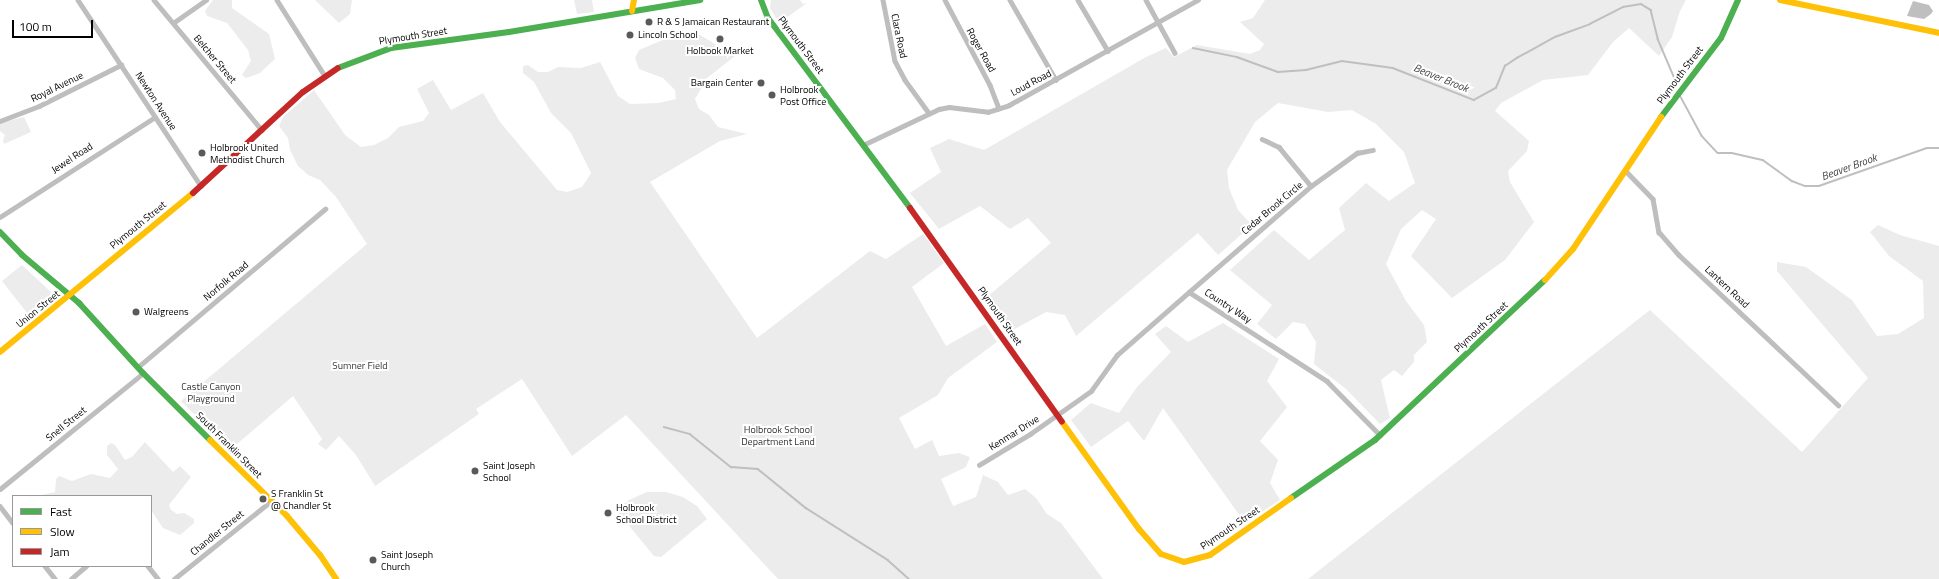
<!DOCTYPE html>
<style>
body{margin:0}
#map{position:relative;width:1939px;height:579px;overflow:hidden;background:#fff;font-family:"Titillium Web",sans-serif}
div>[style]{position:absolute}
.green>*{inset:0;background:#ececec}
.water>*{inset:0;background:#bfbfbf}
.stream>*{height:1.5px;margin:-0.75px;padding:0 0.75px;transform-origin:0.75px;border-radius:0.75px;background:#bfbfbf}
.street>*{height:4.5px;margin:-2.25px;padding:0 2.25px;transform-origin:2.25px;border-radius:2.25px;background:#bebebe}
.fast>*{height:6px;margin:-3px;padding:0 3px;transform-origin:3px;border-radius:3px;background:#4caf50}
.slow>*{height:6px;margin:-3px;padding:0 3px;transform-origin:3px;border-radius:3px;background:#ffc107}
.jam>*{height:6px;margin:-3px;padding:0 3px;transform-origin:3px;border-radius:3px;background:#c62828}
.dots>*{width:11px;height:11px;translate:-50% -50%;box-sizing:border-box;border:2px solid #fff;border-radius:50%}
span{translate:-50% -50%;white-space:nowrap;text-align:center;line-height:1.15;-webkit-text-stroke:4px #fff;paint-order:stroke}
.poi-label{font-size:10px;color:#000}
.left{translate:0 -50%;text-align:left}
.right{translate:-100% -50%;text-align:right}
.street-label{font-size:10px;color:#000}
.park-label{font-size:10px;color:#333}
.water-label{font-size:11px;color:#444;font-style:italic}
.legend{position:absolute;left:12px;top:495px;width:140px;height:72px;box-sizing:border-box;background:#fff;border:1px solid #999;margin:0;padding:5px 7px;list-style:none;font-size:12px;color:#000}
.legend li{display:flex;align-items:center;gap:8px;height:20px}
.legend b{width:20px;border:1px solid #999}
.scale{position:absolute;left:12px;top:20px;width:81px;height:18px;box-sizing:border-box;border:2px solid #000;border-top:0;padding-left:5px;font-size:12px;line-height:14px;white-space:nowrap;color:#000;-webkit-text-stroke:3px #fff;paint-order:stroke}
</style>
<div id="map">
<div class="green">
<i style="clip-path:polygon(213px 0,232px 0,232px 8px,269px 34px,275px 59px,260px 73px,246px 78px,242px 75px,251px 61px,248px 50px,227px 23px,207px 16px,205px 11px)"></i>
<i style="clip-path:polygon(315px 0,352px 0,350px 14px,339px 23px)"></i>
<i style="clip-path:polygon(574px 0,592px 0,594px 12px,577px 14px)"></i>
<i style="clip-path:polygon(771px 0,800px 0,803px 4px,807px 3px,779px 23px,770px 8px)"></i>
<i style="clip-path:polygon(1265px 0,1686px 0,1680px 11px,1672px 37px,1659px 56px,1629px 28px,1613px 42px,1588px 75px,1543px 80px,1501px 103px,1495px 111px,1529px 141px,1527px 151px,1508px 171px,1510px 182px,1534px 222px,1505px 260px,1452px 298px,1411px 256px,1436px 219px,1422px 210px,1401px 229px,1386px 264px,1406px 301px,1424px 325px,1427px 342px,1414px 355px,1414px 362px,1402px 376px,1394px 370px,1381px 380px,1390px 418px,1380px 424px,1346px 389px,1314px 364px,1316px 342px,1305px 324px,1293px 322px,1276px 339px,1257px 324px,1272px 305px,1230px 270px,1274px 230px,1309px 260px,1345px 230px,1339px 208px,1366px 183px,1389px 201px,1415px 183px,1404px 152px,1376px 124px,1352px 110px,1328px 112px,1278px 103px,1255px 122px,1227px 170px,1229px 188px,1238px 210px,1252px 225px,1218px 255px,1198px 233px,1076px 336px,1065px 315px,1046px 312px,1011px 331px,987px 297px,1051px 243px,1028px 218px,1010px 229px,980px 206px,939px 229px,910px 193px,941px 172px,930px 148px,949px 139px,984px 150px,1146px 57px,1166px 48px,1174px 57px,1197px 45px,1250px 54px,1260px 50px,1264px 44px,1240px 22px,1253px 18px)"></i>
<i style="clip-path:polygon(695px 32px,735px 56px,707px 78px,695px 99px,699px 109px,709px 115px,718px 127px,747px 134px,720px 141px,650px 182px,757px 338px,870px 251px,886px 259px,923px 234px,944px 263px,912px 287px,946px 346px,985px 324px,997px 342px,948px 378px,938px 395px,899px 418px,915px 449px,932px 440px,939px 456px,959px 453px,970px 457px,966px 467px,941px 479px,953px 506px,976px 497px,983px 475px,998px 482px,1008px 495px,1025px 489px,1036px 498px,1047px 514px,1061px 523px,1103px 579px,778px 579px,626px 415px,572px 456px,522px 379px,476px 409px,479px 414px,375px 486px,356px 455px,339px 436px,326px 450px,318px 444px,322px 439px,293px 396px,230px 450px,181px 401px,367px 244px,336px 197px,320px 180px,308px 175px,298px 166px,290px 150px,288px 138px,279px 126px,283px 117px,314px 90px,345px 135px,361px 147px,374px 145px,388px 138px,399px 127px,423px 121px,429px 113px,417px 89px,433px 80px,451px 110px,483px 93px,500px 122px,557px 190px,567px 192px,582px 187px,591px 173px,571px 133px,551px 113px,534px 82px,523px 73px,523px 66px,528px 65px,538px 72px,548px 72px,558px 67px,581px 68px,600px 62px,618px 96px,630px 104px,658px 103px,676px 99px,675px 90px,663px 78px,639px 69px,635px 58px,639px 50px,672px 36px)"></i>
<i style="clip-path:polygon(24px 117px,31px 132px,4px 144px,3px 140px,5px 135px,0 131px,0 123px)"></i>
<i style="clip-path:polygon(1878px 225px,1900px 235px,1939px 246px,1939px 579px,1308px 579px,1650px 310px,1802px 452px,1868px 378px,1777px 271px,1777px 262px,1806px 267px,1852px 300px,1877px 336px,1898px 334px,1924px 318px,1923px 281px,1889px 256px,1870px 232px)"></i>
<i style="clip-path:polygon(22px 265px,52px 293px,51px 302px,31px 318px,2px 281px)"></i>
<i style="clip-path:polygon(1223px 323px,1279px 359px,1267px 381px,1287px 407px,1260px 441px,1278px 460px,1270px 483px,1280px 500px,1245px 523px,1163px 408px,1144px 441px,1128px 421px,1091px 447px,1071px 420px,1091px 403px,1119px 413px,1137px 387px,1171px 352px,1155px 334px,1166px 326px,1188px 342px)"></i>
<i style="clip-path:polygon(145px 442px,173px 472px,180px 466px,191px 477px,169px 505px,171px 510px,177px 514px,184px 513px,194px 519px,194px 523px,180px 535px,163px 528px,151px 510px,151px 496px,38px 496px,55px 492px,56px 479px,59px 476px,72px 481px,91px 474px,110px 478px,118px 469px,107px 455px,107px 446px,111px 443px,115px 445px,125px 460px,132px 457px)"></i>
<i style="clip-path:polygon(647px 492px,666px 492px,683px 497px,697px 506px,707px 519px,661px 557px,654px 556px,616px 510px,629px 500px)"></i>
</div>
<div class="water">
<i style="clip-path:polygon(1913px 1px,1929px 5px,1933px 11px,1931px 14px,1924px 19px,1907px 16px)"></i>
</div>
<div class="stream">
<i style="left:1193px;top:48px;width:45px;rotate:11.6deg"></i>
<i style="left:1237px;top:57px;width:44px;rotate:20.1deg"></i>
<i style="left:1278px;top:72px;width:28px;rotate:-4deg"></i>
<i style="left:1306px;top:70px;width:37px;rotate:-14deg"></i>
<i style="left:1342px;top:61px;width:51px;rotate:7.8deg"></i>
<i style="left:1393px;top:68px;width:87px;rotate:21.6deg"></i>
<i style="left:1474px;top:100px;width:25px;rotate:-29deg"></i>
<i style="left:1496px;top:88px;width:24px;rotate:-68deg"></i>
<i style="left:1505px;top:66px;width:14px;rotate:-34deg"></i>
<i style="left:1517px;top:58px;width:43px;rotate:-28.9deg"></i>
<i style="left:1555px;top:37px;width:37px;rotate:-20deg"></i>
<i style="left:1590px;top:24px;width:37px;rotate:-27deg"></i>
<i style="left:1623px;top:7px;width:18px;rotate:-9deg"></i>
<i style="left:1641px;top:4px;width:12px;rotate:31deg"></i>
<i style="left:1651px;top:10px;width:30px;rotate:76deg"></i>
<i style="left:1658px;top:39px;width:46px;rotate:66.8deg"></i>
<i style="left:1681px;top:97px;width:44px;rotate:61.7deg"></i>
<i style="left:1702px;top:136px;width:23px;rotate:47deg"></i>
<i style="left:1718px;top:153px;width:14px"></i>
<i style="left:1732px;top:153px;width:32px;rotate:13deg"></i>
<i style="left:1763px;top:160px;width:36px;rotate:36deg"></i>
<i style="left:1792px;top:181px;width:14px;rotate:21deg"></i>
<i style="left:1805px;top:186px;width:14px"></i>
<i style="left:1819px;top:186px;width:114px;rotate:-19.4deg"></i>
<i style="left:1927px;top:148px;width:12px"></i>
<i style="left:664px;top:427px;width:27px;rotate:15deg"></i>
<i style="left:690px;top:434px;width:53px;rotate:38.8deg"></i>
<i style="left:731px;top:467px;width:27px;rotate:4deg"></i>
<i style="left:758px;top:469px;width:62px;rotate:39.1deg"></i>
<i style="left:806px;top:508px;width:97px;rotate:32.4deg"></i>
<i style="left:888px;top:560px;width:28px;rotate:42deg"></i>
</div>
<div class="street">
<i style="left:78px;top:0;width:223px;rotate:56.5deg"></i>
<i style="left:154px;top:0;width:169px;rotate:50.3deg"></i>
<i style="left:277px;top:0;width:90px;rotate:57.7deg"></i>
<i style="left:883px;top:0;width:62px;rotate:78.9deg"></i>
<i style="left:895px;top:61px;width:21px;rotate:62deg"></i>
<i style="left:905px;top:80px;width:41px;rotate:54deg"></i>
<i style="left:945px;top:0;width:96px;rotate:62.1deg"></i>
<i style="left:990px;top:85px;width:25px;rotate:69deg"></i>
<i style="left:1010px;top:0;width:92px;rotate:60.1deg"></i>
<i style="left:1078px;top:0;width:59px;rotate:59.5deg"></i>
<i style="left:1146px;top:0;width:60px;rotate:61.3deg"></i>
<i style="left:173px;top:23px;width:40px;rotate:-34.9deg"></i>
<i style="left:0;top:121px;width:42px;rotate:-21deg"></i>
<i style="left:39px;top:106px;width:92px;rotate:-26.6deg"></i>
<i style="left:1262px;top:139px;width:19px;rotate:25deg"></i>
<i style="left:1279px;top:147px;width:50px;rotate:50.6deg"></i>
<i style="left:863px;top:145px;width:84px;rotate:-25.3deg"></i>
<i style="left:939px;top:109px;width:10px;rotate:-11deg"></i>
<i style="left:949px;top:107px;width:39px;rotate:7deg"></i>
<i style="left:988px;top:112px;width:22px;rotate:-18deg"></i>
<i style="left:1009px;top:105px;width:216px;rotate:-29.1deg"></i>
<i style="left:1625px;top:170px;width:40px;rotate:46deg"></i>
<i style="left:1653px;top:199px;width:34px;rotate:80deg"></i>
<i style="left:1659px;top:232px;width:30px;rotate:49deg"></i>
<i style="left:1679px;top:255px;width:219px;rotate:43.3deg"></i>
<i style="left:0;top:217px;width:184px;rotate:-32.8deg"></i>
<i style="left:1189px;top:292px;width:162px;rotate:-41deg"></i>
<i style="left:1311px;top:186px;width:57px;rotate:-35.7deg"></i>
<i style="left:1357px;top:153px;width:16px;rotate:-11deg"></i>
<i style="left:138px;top:367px;width:245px;rotate:-40.2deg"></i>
<i style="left:979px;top:465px;width:60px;rotate:-31.3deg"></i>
<i style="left:1030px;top:434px;width:75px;rotate:-35.2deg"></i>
<i style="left:1091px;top:391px;width:44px;rotate:-54.2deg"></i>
<i style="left:1117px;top:355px;width:96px;rotate:-41.2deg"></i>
<i style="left:1189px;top:292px;width:164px;rotate:32.8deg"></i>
<i style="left:1327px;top:381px;width:76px;rotate:45.5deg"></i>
<i style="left:0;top:489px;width:184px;rotate:-39deg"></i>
<i style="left:0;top:506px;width:21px;rotate:53deg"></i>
<i style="left:45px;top:566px;width:16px;rotate:52deg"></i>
<i style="left:148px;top:566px;width:16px;rotate:52deg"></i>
<i style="left:71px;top:579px;width:20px;rotate:-41deg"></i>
<i style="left:174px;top:579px;width:124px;rotate:-38.8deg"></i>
</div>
<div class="fast">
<i style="left:761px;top:0;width:19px;rotate:69deg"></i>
<i style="left:768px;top:18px;width:237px;rotate:53.2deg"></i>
<i style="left:338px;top:68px;width:57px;rotate:-20.7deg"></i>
<i style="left:391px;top:48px;width:119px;rotate:-7.7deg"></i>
<i style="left:509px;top:32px;width:194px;rotate:-9.5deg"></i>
<i style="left:1661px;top:117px;width:99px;rotate:-52.8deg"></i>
<i style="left:1721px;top:38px;width:42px;rotate:-65.9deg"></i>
<i style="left:0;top:232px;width:32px;rotate:46deg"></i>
<i style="left:22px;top:255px;width:75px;rotate:40.1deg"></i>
<i style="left:79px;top:303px;width:95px;rotate:47.6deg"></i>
<i style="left:143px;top:373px;width:95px;rotate:45deg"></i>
<i style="left:1291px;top:498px;width:102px;rotate:-34.6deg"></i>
<i style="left:1375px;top:440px;width:233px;rotate:-43.3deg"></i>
</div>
<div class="slow">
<i style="left:1780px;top:0;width:162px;rotate:11.7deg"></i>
<i style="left:632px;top:11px;width:11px;rotate:-80deg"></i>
<i style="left:1545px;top:280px;width:42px;rotate:-47.9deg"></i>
<i style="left:1573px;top:249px;width:159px;rotate:-56.3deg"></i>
<i style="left:0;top:352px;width:250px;rotate:-39.5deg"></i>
<i style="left:1062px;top:422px;width:132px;rotate:54.3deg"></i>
<i style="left:1139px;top:529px;width:33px;rotate:49deg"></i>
<i style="left:1161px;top:554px;width:24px;rotate:19deg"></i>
<i style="left:1184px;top:562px;width:27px;rotate:-15deg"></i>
<i style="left:1210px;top:555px;width:99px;rotate:-35.1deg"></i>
<i style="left:210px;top:440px;width:108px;rotate:44.6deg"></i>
<i style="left:287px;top:516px;width:51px;rotate:49.8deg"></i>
<i style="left:320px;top:555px;width:29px;rotate:56deg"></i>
</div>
<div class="jam">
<i style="left:193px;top:193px;width:149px;rotate:-42.6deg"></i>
<i style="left:303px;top:92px;width:42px;rotate:-34.4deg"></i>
<i style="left:910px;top:208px;width:262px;rotate:54.6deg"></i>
</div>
<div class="dots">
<i style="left:649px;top:22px;background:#595959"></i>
<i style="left:630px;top:35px;background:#595959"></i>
<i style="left:720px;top:39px;background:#595959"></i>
<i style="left:761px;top:83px;background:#595959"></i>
<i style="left:772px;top:95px;background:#595959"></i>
<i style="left:202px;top:153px;background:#595959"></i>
<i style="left:136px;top:312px;background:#595959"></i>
<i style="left:475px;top:471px;background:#595959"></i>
<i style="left:263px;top:499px;background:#595959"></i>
<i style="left:608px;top:513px;background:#595959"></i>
<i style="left:373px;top:560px;background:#595959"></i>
</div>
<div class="poi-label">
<span class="left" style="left:657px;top:22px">R &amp; S Jamaican Restaurant</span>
<span class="left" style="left:638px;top:35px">Lincoln School</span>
<span style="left:720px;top:51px">Holbook Market</span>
<span class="right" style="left:753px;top:83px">Bargain Center</span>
<span class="left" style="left:780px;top:95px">Holbrook<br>Post Office</span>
<span class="left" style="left:210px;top:153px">Holbrook United<br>Methodist Church</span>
<span class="left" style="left:144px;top:312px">Walgreens</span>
<span class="left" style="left:483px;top:471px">Saint Joseph<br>School</span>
<span class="left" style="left:271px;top:499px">S Franklin St<br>@ Chandler St</span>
<span class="left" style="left:616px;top:513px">Holbrook<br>School District</span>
<span class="left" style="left:381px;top:560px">Saint Joseph<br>Church</span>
</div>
<div class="street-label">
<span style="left:413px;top:36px;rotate:-9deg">Plymouth Street</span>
<span style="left:899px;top:36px;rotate:78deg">Clara Road</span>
<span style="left:801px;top:45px;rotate:53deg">Plymouth Street</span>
<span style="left:981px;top:50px;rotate:61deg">Roger Road</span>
<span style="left:215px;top:59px;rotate:50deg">Belcher Street</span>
<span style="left:1680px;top:75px;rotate:-53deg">Plymouth Street</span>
<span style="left:1031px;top:83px;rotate:-28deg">Loud Road</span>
<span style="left:57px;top:87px;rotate:-26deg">Royal Avenue</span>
<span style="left:156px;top:101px;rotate:57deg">Newton Avenue</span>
<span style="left:72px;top:158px;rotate:-33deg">Jewel Road</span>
<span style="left:1272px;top:208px;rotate:-40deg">Cedar Brook Circle</span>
<span style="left:138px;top:225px;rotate:-39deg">Plymouth Street</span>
<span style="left:226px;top:281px;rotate:-40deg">Norfolk Road</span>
<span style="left:1727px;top:287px;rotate:43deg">Lantern Road</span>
<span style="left:1228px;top:306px;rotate:33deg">Country Way</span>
<span style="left:38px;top:309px;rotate:-39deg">Union Street</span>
<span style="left:1000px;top:316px;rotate:55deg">Plymouth Street</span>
<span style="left:1481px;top:327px;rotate:-43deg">Plymouth Street</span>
<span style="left:66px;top:424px;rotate:-39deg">Snell Street</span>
<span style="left:1014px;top:433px;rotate:-32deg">Kenmar Drive</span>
<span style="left:229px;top:445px;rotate:45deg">South Franklin Street</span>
<span style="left:1230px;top:528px;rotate:-34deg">Plymouth Street</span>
<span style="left:217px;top:533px;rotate:-39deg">Chandler Street</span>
</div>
<div class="park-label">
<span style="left:360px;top:366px">Sumner Field</span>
<span style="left:211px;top:392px">Castle Canyon<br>Playground</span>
<span style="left:778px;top:435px">Holbrook School<br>Department Land</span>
</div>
<div class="water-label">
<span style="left:1441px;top:78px;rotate:22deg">Beaver Brook</span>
<span style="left:1849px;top:167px;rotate:-20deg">Beaver Brook</span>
</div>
<ul class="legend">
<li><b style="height:5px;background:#4caf50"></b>Fast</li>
<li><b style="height:5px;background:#ffc107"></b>Slow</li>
<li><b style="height:5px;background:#c62828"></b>Jam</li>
</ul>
<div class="scale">100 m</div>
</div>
